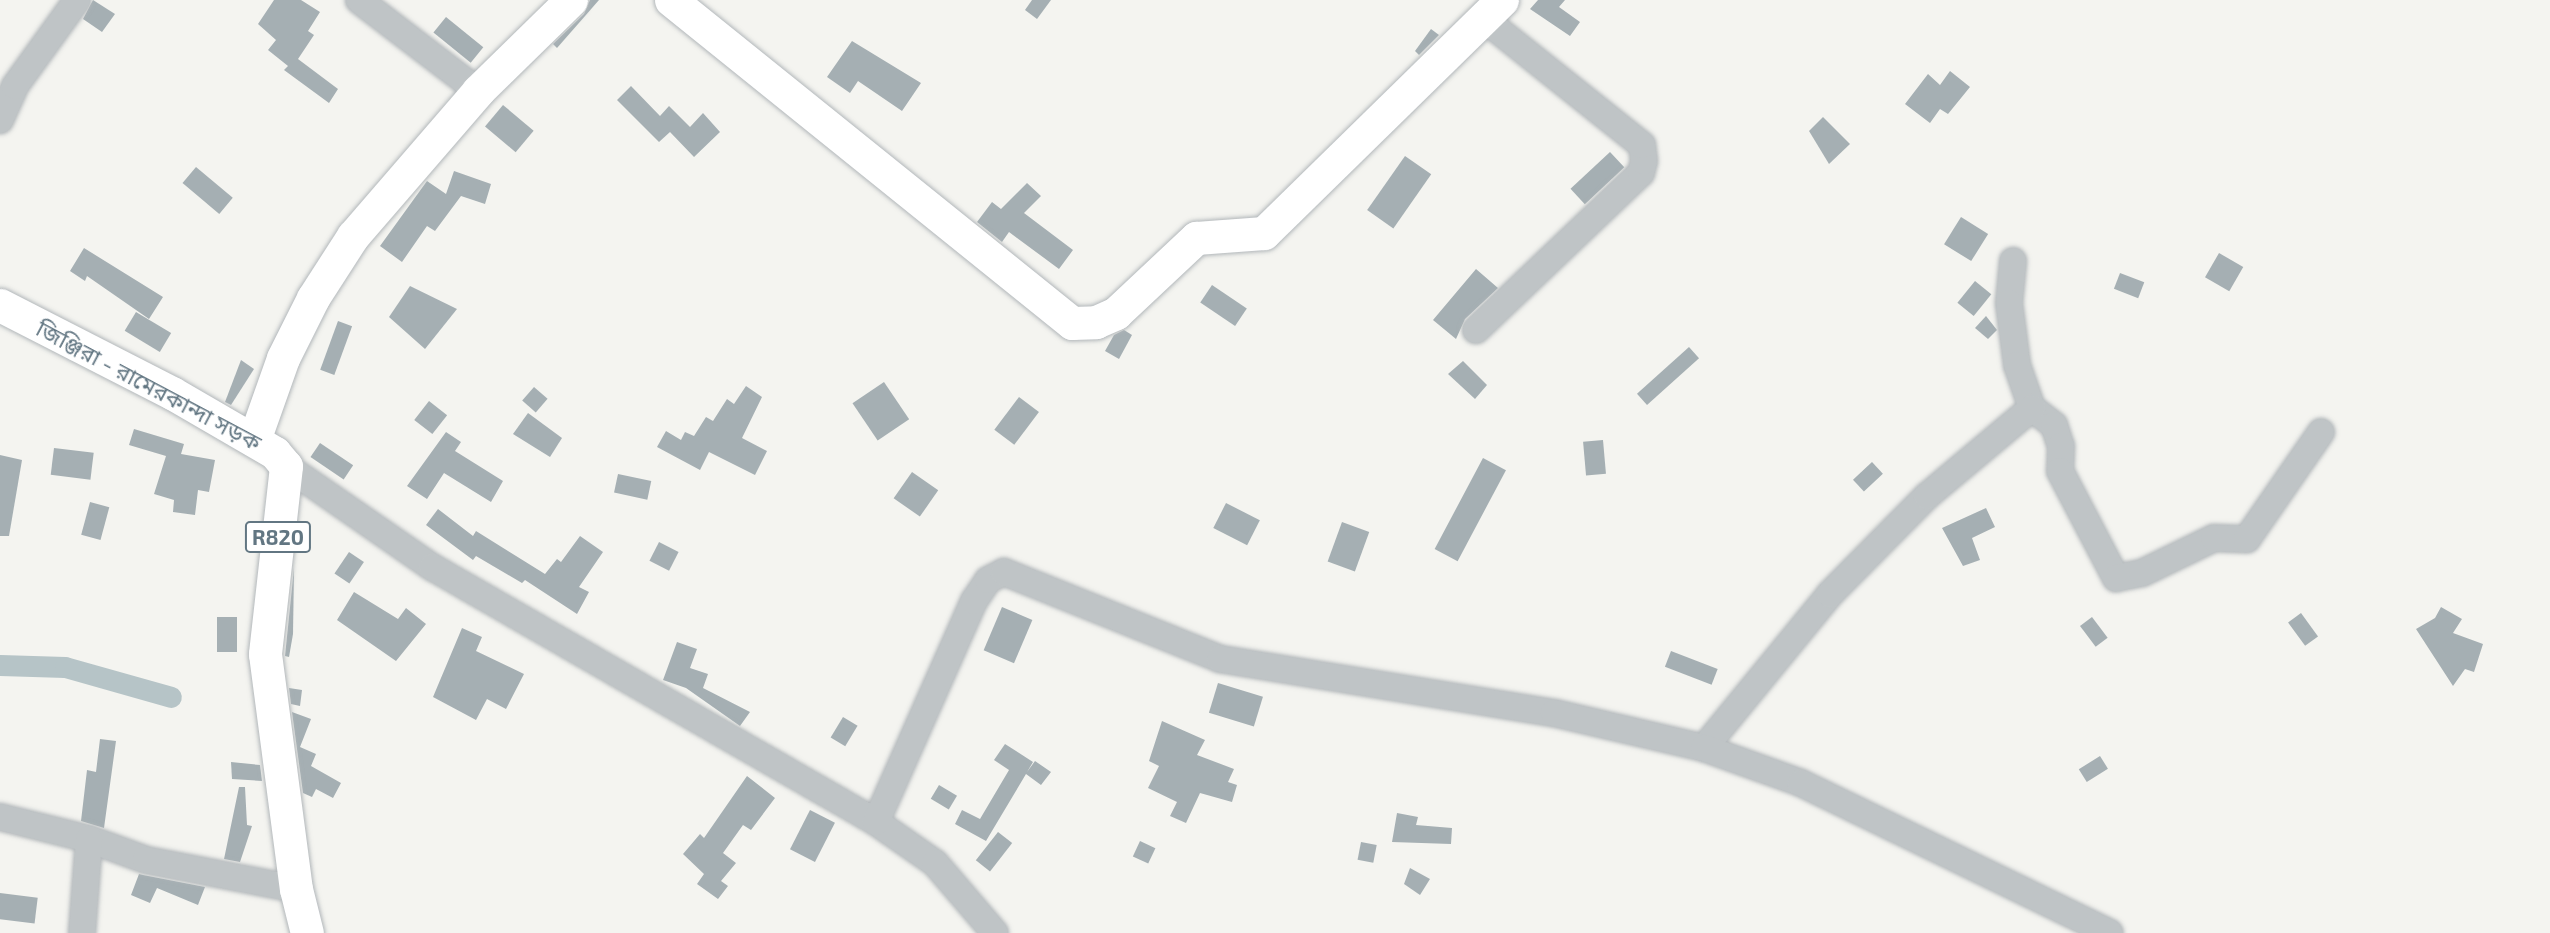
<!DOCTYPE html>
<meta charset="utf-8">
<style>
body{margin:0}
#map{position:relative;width:2550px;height:933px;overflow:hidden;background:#f4f4f0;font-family:"Exo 2","Noto Sans Bengali",sans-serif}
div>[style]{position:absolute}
.canal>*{height:21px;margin:-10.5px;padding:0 10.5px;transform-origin:10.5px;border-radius:10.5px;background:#b6c4c7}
.building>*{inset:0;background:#a5afb3;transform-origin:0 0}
.roads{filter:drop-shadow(0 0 2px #b2b7ba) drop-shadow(0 0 2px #b2b7ba)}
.minor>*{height:26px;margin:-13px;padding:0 13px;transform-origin:13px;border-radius:13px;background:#bfc4c6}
.major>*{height:33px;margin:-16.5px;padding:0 16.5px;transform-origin:16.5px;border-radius:16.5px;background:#fff}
span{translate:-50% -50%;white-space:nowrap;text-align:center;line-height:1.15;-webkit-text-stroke:7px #fff;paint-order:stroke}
.shield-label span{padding:2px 5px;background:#fff;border:2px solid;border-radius:5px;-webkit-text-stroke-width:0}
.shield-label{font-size:21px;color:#627682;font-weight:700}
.street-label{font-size:23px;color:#627682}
</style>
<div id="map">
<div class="canal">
<i style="left:0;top:665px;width:65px;rotate:1.8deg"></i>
<i style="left:65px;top:667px;width:110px;rotate:15.8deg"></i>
</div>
<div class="building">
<i style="clip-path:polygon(93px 0,115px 14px,102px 32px,83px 19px)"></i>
<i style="clip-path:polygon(274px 0,301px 0,320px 12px,308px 31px,314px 35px,298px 59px,338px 89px,329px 103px,284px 70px,288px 66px,268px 50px,276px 40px,258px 24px)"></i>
<i style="clip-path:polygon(590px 0,599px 0,557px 48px,553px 44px,584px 14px)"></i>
<i style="clip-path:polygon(1032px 0,1051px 0,1037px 19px,1025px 10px)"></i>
<i style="clip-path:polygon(1538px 0,1565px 0,1559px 7px,1580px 22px,1570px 36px,1530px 9px)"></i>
<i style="left:446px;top:17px;width:48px;height:20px;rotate:39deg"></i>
<i style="clip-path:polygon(1431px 29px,1439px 35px,1419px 55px,1415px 51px)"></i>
<i style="clip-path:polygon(852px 41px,921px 83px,902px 111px,858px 81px,850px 93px,827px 77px)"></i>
<i style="clip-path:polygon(1950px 71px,1970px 87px,1948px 114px,1940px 109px,1930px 123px,1905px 104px,1928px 74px,1940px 85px)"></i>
<i style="clip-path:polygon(631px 86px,660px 116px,669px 106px,690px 127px,703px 113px,720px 132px,694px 157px,670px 132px,659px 142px,617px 100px)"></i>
<i style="left:503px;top:105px;width:40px;height:28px;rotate:40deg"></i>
<i style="clip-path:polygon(1823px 117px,1850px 144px,1829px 164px,1809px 131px)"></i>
<i style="left:1610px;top:152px;width:21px;height:54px;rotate:47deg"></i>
<i style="left:1405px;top:156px;width:32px;height:66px;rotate:35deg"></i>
<i style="left:196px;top:167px;width:48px;height:21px;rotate:40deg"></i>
<i style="clip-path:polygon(454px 171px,491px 184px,485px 204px,461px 196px,435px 231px,427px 226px,402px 262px,380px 246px,427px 181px,446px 194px)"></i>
<i style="clip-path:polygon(1027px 183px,1041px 196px,1024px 213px,1073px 250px,1059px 269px,1009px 232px,1002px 242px,977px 222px,992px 202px,1001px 209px)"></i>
<i style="left:1961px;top:217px;width:32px;height:32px;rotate:32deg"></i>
<i style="clip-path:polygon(84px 248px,163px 297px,149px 319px,87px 276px,85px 281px,70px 271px)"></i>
<i style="left:2219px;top:253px;width:28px;height:28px;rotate:30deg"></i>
<i style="clip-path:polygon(1476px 269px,1498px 288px,1465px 319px,1456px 339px,1433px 320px)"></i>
<i style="left:2120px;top:273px;width:26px;height:17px;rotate:21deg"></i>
<i style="left:1975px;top:281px;width:21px;height:28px;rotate:39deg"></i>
<i style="left:1212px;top:285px;width:42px;height:21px;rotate:34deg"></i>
<i style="clip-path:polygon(410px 286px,457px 309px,425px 349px,389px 317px)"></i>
<i style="left:136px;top:312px;width:41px;height:22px;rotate:31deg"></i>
<i style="clip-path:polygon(1986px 316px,1997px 330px,1988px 339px,1975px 328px)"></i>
<i style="left:338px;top:321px;width:15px;height:52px;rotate:20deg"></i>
<i style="clip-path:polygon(1124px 330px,1132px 335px,1119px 359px,1105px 351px,1114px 335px)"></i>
<i style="left:1689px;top:347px;width:15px;height:70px;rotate:48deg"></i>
<i style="clip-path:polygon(241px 360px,254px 369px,231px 405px,225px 402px)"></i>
<i style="clip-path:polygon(1463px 361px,1487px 385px,1475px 399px,1448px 374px)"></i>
<i style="left:884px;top:382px;width:45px;height:38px;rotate:56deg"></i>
<i style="clip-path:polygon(746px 386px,762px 397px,742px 438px,767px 451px,755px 475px,709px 452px,700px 470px,657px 447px,666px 431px,681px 440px,685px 432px,694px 436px,706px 417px,713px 421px,727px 399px,734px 404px)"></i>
<i style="left:534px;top:387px;width:18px;height:18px;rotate:41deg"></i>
<i style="left:1019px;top:397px;width:25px;height:41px;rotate:37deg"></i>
<i style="left:429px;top:401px;width:23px;height:24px;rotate:38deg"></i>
<i style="clip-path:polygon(528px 413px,562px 438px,550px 457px,513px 434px)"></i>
<i style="clip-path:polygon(134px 429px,184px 444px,181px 454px,215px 460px,209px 492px,198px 490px,195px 515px,173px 512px,174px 500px,154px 494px,166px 456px,129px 445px)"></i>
<i style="clip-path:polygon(446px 432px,461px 442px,455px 451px,503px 481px,491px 502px,444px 473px,427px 499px,407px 486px)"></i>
<i style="left:1603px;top:440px;width:34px;height:20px;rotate:85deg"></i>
<i style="left:320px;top:443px;width:40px;height:17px;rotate:34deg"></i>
<i style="left:54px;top:448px;width:40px;height:27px;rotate:7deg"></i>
<i style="clip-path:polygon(0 455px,22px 460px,9px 536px,0 536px)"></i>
<i style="left:1483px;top:458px;width:26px;height:103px;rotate:28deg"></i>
<i style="left:1872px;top:462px;width:16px;height:26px;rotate:47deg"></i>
<i style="left:912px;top:472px;width:32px;height:32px;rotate:35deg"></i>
<i style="left:618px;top:474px;width:34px;height:19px;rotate:12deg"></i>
<i style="left:90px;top:502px;width:20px;height:34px;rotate:15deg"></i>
<i style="left:1226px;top:503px;width:38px;height:28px;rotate:27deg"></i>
<i style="clip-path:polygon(1986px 508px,1995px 527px,1972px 538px,1980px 560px,1963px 566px,1942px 528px)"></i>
<i style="clip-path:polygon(438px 509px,473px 536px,476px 531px,545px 574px,557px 559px,561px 562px,580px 536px,603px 552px,579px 587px,589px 592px,577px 614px,525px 580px,522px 583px,476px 556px,473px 560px,426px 525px)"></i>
<i style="left:1342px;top:522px;width:29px;height:42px;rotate:20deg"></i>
<i style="left:659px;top:542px;width:22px;height:21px;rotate:27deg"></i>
<i style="left:349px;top:552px;width:18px;height:26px;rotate:34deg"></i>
<i style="clip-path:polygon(294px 568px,293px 634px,289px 657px,285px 656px)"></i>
<i style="clip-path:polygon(354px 592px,398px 619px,406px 608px,426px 624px,396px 661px,337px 620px)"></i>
<i style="left:1002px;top:607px;width:33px;height:47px;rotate:23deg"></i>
<i style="clip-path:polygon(2441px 607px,2462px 619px,2453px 633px,2483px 644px,2474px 672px,2465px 669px,2453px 686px,2416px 629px,2435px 618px)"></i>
<i style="left:2301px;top:613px;width:29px;height:16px;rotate:54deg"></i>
<i style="left:217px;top:617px;width:20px;height:35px"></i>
<i style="left:2092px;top:617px;width:26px;height:15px;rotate:53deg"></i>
<i style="clip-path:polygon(462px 628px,482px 637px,476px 651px,524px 674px,506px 709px,487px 699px,476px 720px,433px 697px)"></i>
<i style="clip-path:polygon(677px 642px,697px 649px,690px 668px,708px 674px,703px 688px,750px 712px,740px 726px,686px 688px,663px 680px)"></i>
<i style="left:1671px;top:651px;width:50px;height:17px;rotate:21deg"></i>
<i style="left:1218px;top:683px;width:47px;height:31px;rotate:17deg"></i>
<i style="clip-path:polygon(289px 688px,302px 690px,300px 706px,291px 704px)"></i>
<i style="clip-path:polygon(292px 712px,311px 719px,300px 747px,316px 754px,311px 766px,341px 783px,333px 798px,316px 789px,312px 797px,303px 793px)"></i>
<i style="left:843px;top:717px;width:17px;height:24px;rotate:31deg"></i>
<i style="clip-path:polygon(1162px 721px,1205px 740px,1197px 755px,1234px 769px,1228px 782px,1237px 785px,1232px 802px,1200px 793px,1186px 823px,1170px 816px,1177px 802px,1148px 788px,1159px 766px,1149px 761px)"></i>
<i style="clip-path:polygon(100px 739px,116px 741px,104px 828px,81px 821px,87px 770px,96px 772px)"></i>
<i style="clip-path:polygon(1005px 744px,1033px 762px,1027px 772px,1035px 761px,1051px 772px,1041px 785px,1026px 774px,986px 841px,955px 824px,962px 810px,980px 819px,1009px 770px,994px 760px)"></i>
<i style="left:2100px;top:756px;width:15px;height:25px;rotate:58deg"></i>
<i style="clip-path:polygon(231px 762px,260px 765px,262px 781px,232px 779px)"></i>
<i style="clip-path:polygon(747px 776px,775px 798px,751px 830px,743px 825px,723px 853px,736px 863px,721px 881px,728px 886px,718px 899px,697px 884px,704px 874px,683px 854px,700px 834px,704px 838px)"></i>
<i style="left:939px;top:785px;width:21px;height:16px;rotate:31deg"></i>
<i style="clip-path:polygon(239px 787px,245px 787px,247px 825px,252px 826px,240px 862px,224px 859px)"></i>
<i style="left:810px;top:810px;width:28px;height:44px;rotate:27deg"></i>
<i style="clip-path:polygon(1397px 813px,1418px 817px,1416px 825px,1452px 828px,1451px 844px,1392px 842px)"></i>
<i style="left:998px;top:832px;width:18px;height:36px;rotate:38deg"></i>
<i style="left:1140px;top:841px;width:17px;height:17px;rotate:25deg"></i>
<i style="left:1361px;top:842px;width:16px;height:18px;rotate:11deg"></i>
<i style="clip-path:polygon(1410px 868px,1430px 879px,1420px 895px,1404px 884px)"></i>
<i style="clip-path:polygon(139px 874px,143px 875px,205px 887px,198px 905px,157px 888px,150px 903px,131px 895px)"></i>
<i style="left:0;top:893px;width:38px;height:26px;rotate:7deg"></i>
</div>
<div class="roads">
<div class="minor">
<i style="left:359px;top:0;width:150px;rotate:37.4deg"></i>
<i style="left:0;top:120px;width:37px;rotate:-66deg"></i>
<i style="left:15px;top:86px;width:106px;rotate:-54.2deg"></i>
<i style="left:2013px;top:261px;width:42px;rotate:95.4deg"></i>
<i style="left:2009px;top:303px;width:63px;rotate:82.6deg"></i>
<i style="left:2017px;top:365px;width:46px;rotate:70.8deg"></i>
<i style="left:2032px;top:408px;width:28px;rotate:38deg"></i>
<i style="left:2054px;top:425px;width:22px;rotate:72deg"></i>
<i style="left:2061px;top:446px;width:25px;rotate:92deg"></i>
<i style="left:2060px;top:471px;width:121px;rotate:62.4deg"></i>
<i style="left:2116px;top:578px;width:26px;rotate:-11deg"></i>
<i style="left:2142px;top:573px;width:80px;rotate:-25.9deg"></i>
<i style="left:2214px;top:538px;width:33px;rotate:2deg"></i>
<i style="left:2247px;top:539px;width:130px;rotate:-55.3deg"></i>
<i style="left:1476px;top:330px;width:228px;rotate:-43.6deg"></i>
<i style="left:1641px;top:173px;width:12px;rotate:-76deg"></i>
<i style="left:1644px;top:161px;width:16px;rotate:-97deg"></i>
<i style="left:1642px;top:145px;width:202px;rotate:-141.4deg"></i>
<i style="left:286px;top:466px;width:178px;rotate:34.7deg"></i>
<i style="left:432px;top:567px;width:512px;rotate:29.87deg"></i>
<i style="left:876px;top:822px;width:72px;rotate:34.8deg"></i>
<i style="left:935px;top:863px;width:92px;rotate:49.4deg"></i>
<i style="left:1704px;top:748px;width:199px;rotate:-50.7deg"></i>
<i style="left:1830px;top:594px;width:138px;rotate:-45.3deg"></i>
<i style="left:1927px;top:496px;width:137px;rotate:-40deg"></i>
<i style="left:0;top:817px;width:92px;rotate:13.9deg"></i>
<i style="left:89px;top:839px;width:61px;rotate:20.2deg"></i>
<i style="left:146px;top:860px;width:153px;rotate:10.9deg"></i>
<i style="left:876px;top:822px;width:242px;rotate:-66.1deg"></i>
<i style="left:974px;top:601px;width:25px;rotate:-56deg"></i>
<i style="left:988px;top:580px;width:18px;rotate:-27deg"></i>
<i style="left:1004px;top:572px;width:233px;rotate:21.9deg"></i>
<i style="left:1220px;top:659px;width:338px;rotate:9.2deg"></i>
<i style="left:1554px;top:713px;width:154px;rotate:13.1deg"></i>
<i style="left:1704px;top:748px;width:103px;rotate:19.8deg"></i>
<i style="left:1801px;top:783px;width:343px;rotate:25.9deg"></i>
<i style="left:82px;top:933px;width:94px;rotate:-85.7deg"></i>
</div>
<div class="major">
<i style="left:671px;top:0;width:515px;rotate:38.85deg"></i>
<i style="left:1072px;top:323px;width:24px;rotate:-2deg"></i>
<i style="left:1096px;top:322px;width:22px;rotate:-24deg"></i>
<i style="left:1116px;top:313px;width:110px;rotate:-43.2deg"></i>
<i style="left:1196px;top:238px;width:68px;rotate:-4.2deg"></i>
<i style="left:1264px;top:233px;width:333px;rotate:-44.4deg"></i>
<i style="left:0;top:305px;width:193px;rotate:27.1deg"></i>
<i style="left:172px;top:393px;width:119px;rotate:30.2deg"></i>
<i style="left:275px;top:453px;width:17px;rotate:50deg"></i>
<i style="left:286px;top:466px;width:189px;rotate:96.4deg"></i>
<i style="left:265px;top:654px;width:237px;rotate:82.5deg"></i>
<i style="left:296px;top:889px;width:45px;rotate:76deg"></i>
<i style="left:254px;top:440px;width:87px;rotate:-70.5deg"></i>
<i style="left:283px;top:358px;width:67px;rotate:-63.4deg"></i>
<i style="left:313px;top:298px;width:74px;rotate:-57.2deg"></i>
<i style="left:353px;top:236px;width:191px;rotate:-49.2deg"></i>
<i style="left:478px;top:91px;width:130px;rotate:-44.4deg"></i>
</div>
</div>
<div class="shield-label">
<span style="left:278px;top:537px">R820</span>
</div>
<div class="street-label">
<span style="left:149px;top:385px;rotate:28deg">জিঞ্জিরা - রামেরকান্দা সড়ক</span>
</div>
</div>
